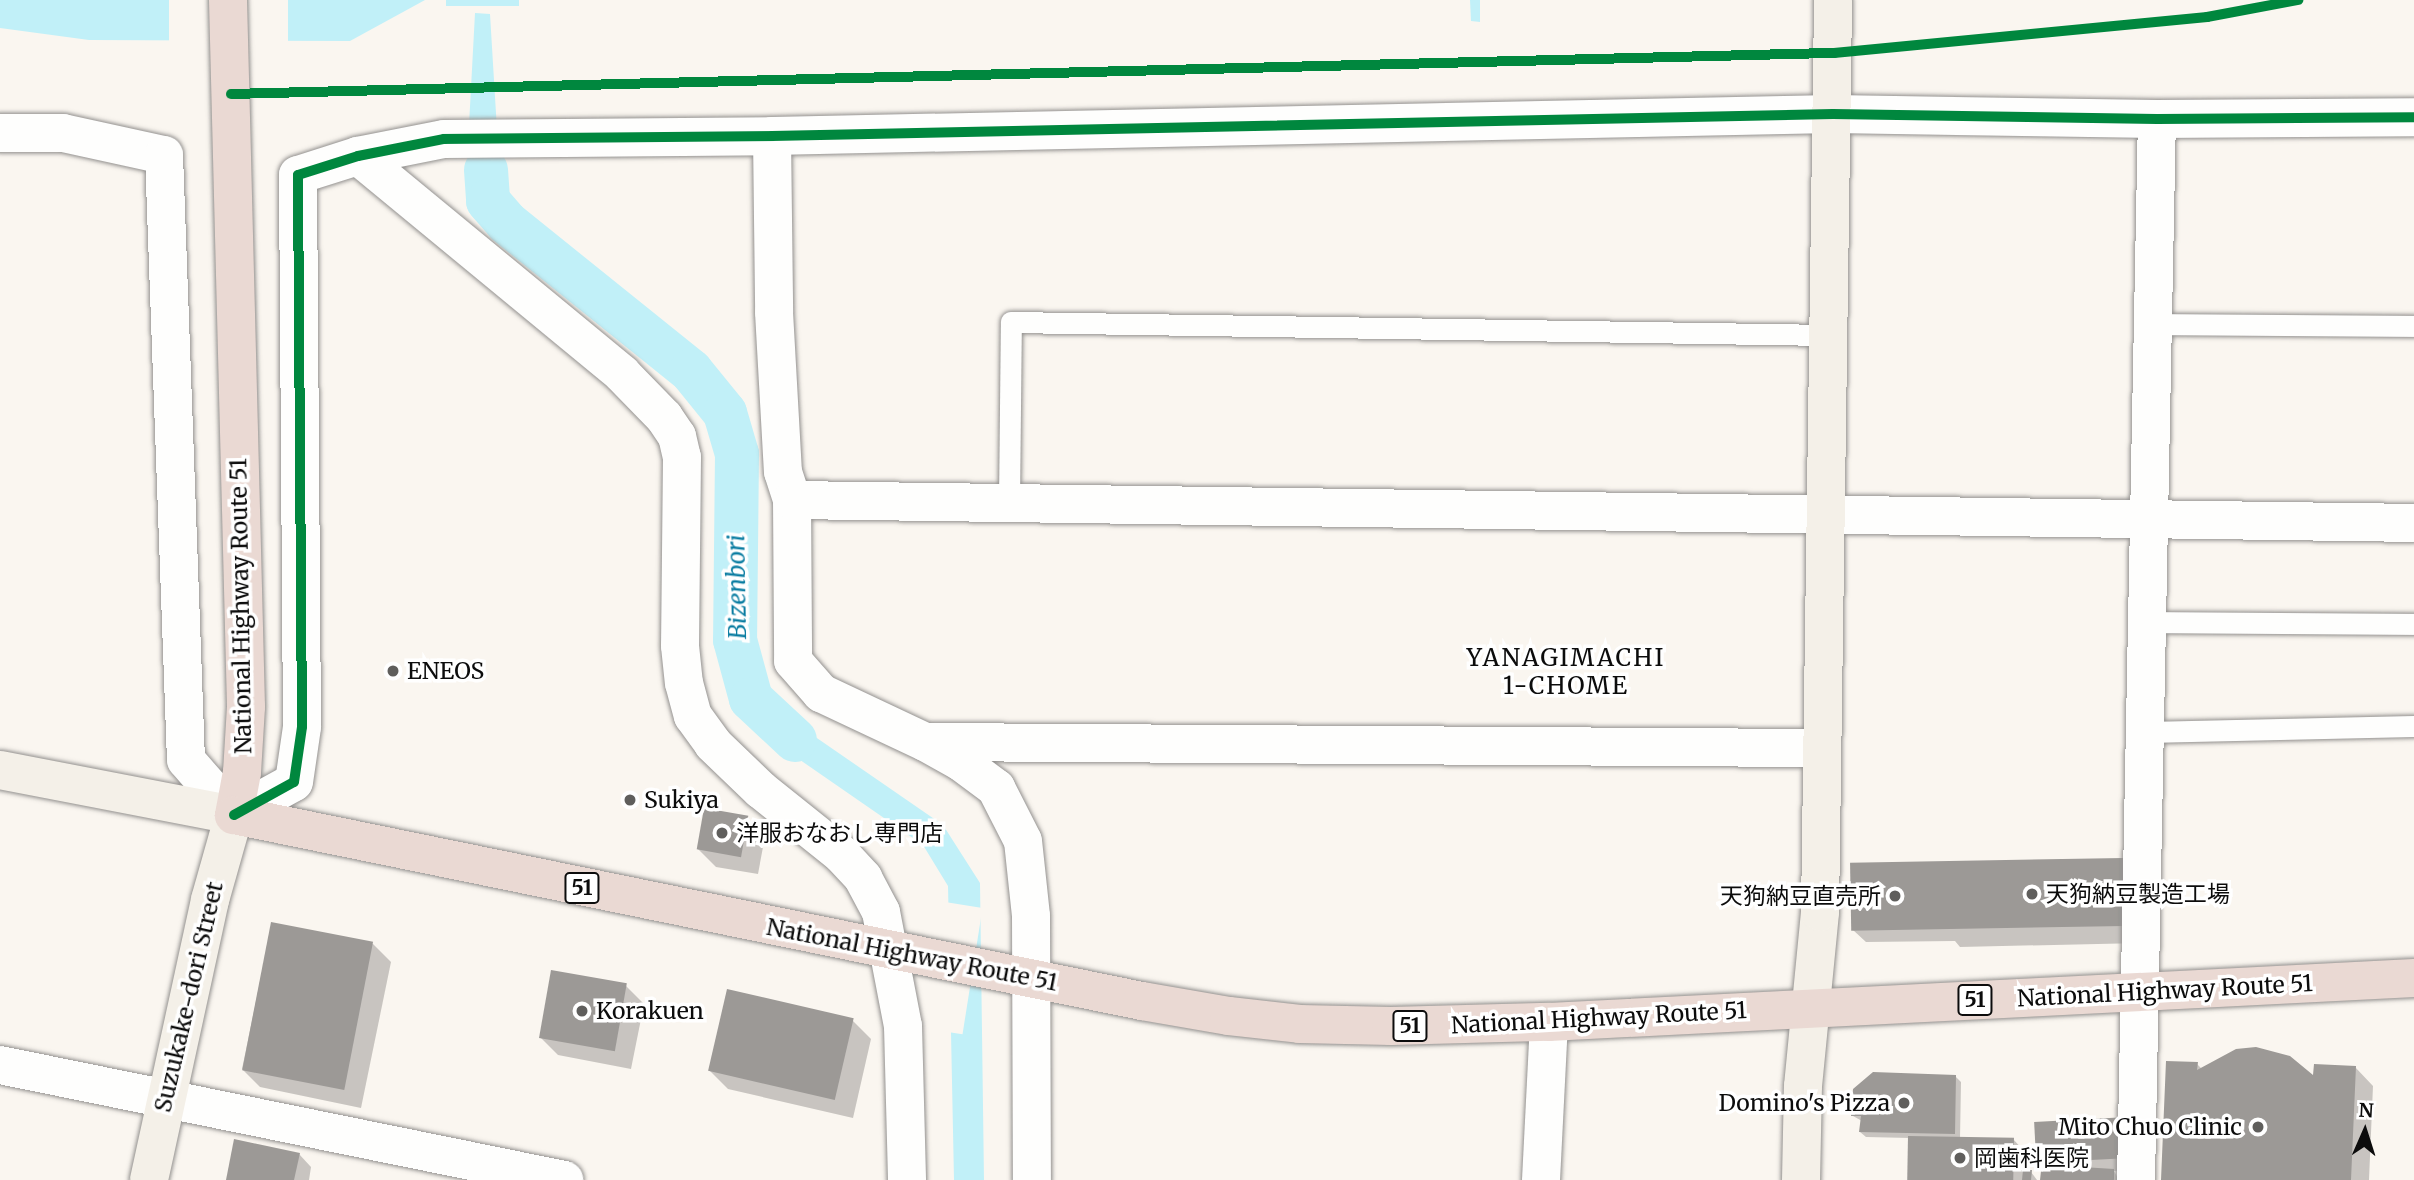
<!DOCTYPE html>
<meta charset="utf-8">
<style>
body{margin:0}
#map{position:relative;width:2414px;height:1180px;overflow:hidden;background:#faf6f0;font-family:Merriweather,"Noto Sans JP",serif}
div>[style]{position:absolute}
.water>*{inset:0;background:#c1f0f8;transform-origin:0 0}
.pier>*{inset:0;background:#faf6f0;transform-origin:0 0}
.shadow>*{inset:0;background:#0003}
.canal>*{height:44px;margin:-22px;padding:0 22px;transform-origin:22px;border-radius:22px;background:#c1f0f8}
.building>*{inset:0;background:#9c9996;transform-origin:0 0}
.roads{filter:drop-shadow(0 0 2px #93918f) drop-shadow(0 0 2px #93918f)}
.lane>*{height:21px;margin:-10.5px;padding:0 10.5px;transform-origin:10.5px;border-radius:10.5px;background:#fefefd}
.street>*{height:38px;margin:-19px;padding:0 19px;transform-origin:19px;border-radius:19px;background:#fefefd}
.secondary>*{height:38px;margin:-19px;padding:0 19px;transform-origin:19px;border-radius:19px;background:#f4f0e8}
.highway>*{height:38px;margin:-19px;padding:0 19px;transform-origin:19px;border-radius:19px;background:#ead9d3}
.cycleway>*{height:10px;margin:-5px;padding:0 5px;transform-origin:5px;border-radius:5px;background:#00873e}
.dots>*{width:19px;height:19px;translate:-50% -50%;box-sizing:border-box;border:4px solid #fff;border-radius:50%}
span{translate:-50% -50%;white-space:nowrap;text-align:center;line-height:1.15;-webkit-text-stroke:7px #fff;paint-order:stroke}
.shield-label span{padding:2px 5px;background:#fff;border:2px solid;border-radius:5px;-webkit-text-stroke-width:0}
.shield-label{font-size:21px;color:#0c0c0c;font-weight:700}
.street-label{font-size:23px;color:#0c0c0c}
.poi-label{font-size:23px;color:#0c0c0c}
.left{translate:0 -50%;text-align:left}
.right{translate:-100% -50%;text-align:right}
.water-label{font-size:24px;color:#097ca1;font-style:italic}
.neighbourhood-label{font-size:24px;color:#0c0c0c;letter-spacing:2px}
.north{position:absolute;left:2330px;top:1096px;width:70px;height:70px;-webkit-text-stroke:5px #fff;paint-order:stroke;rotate:3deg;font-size:19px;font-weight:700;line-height:28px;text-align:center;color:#0c0c0c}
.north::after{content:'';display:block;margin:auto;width:24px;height:32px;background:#0c0c0c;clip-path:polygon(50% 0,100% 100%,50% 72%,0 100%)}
</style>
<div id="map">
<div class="water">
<i style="clip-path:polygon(0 0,425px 0,350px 41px,89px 40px,0 28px)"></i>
<i style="left:446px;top:0;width:73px;height:6px"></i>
<i style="clip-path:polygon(1470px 0,1480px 0,1480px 22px,1471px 21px)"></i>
<i style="clip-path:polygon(475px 13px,490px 14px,501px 196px,518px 215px,496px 232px,475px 201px,469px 125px)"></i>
<i style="clip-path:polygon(762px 690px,798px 725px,943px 825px,980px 883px,984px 1180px,954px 1180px,948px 886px,923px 845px,777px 744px,739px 707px)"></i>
</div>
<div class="pier">
<i style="left:169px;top:0;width:119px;height:44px"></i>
<i style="left:945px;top:902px;width:38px;height:128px;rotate:9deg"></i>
</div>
<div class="shadow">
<i style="clip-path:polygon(747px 818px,765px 836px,758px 874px,716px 867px,698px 849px)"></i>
<i style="clip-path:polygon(2122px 860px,2140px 878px,2142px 943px,1960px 947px,1955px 941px,1866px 942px,1853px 930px)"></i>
<i style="clip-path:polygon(272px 924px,373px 944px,391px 962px,361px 1108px,260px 1087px,242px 1069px)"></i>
<i style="clip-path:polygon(626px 986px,644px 1004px,631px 1069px,558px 1055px,540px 1037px)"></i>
<i style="clip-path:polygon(853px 1021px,871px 1039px,853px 1118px,728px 1089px,710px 1071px)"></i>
<i style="clip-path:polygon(2197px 1064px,2202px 1069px,2315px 1078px,2355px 1067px,2373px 1086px,2369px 1180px,2163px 1180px)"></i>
<i style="clip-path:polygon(1955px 1076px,1961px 1082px,1960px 1139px,2013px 1139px,2025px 1152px,2025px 1172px,2031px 1172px,2037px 1180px,1909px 1180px,1910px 1138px,1866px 1137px,1860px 1132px,1862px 1121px,1853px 1116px)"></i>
<i style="clip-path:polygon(2127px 1119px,2141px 1170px,2114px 1171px,2119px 1180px,2042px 1180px,2049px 1173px,2037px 1162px)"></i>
<i style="clip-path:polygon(299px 1154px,311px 1167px,309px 1180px,228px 1180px)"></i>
</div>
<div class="canal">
<i style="left:486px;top:170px;width:31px;rotate:86deg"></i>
<i style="left:488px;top:201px;width:29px;rotate:49deg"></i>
<i style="left:507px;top:223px;width:236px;rotate:38.8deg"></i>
<i style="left:691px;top:371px;width:54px;rotate:51deg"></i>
<i style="left:725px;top:413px;width:43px;rotate:73.7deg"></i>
<i style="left:737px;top:454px;width:186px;rotate:90.6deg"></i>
<i style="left:735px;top:640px;width:61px;rotate:74.8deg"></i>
<i style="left:751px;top:699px;width:60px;rotate:43deg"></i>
</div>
<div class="building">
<i style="left:704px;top:808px;width:45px;height:42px;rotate:10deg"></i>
<i style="left:2123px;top:858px;width:68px;height:273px;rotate:89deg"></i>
<i style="left:271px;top:922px;width:104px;height:151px;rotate:11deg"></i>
<i style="left:551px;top:970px;width:77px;height:69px;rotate:10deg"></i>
<i style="left:727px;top:989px;width:130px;height:84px;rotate:13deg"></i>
<i style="clip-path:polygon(2256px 1047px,2290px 1056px,2313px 1075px,2314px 1064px,2356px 1066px,2351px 1180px,2161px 1180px,2166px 1061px,2198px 1062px,2197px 1070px,2236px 1049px)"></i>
<i style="clip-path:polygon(1873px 1072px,1956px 1075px,1955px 1134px,1859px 1132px,1861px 1116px,1851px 1116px,1853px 1089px)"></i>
<i style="left:2128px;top:1117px;width:41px;height:94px;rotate:87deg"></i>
<i style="left:1908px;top:1136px;width:106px;height:44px;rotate:1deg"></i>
<i style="clip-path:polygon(234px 1139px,300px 1153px,294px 1180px,226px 1180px)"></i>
<i style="clip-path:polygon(2050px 1165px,2114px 1169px,2114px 1180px,2040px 1180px,2041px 1171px,2050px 1171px)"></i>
<i style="clip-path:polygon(2023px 1170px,2032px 1170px,2031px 1180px,2022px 1180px)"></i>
</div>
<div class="roads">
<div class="lane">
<i style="left:2154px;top:324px;width:260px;rotate:0.4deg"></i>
<i style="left:1009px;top:503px;width:181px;rotate:-89.4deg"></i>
<i style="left:1011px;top:322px;width:816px;rotate:0.91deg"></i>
<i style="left:2148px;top:622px;width:266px;rotate:0.4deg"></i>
<i style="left:2146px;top:732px;width:268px;rotate:-1.3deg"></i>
</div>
<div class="street">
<i style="left:0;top:133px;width:63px"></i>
<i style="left:63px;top:133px;width:103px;rotate:12.3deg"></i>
<i style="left:164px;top:155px;width:605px;rotate:87.92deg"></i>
<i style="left:186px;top:760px;width:73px;rotate:48.9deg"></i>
<i style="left:234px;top:815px;width:68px;rotate:-28.8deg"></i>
<i style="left:294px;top:782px;width:56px;rotate:-81.7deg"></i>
<i style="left:302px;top:727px;width:552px;rotate:-90.42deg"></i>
<i style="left:298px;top:175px;width:63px;rotate:-17.6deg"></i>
<i style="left:358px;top:156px;width:88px;rotate:-11.2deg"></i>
<i style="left:444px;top:139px;width:328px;rotate:-0.5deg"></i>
<i style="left:772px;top:136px;width:1061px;rotate:-1.19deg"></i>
<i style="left:1833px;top:114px;width:324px;rotate:0.9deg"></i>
<i style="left:2157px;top:119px;width:257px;rotate:-0.4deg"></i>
<i style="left:772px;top:136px;width:176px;rotate:89.3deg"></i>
<i style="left:774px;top:312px;width:160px;rotate:86.8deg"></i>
<i style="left:783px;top:472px;width:29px;rotate:72deg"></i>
<i style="left:792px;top:500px;width:161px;rotate:89.6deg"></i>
<i style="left:793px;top:661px;width:43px;rotate:48.8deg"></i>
<i style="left:821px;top:693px;width:115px;rotate:25.2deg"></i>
<i style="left:925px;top:742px;width:41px;rotate:29.1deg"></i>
<i style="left:961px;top:762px;width:44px;rotate:36.6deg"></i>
<i style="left:996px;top:788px;width:59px;rotate:63deg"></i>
<i style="left:1023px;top:841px;width:75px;rotate:83.9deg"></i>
<i style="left:1031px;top:916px;width:264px;rotate:89.8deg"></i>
<i style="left:358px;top:156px;width:342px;rotate:39.5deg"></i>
<i style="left:622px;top:374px;width:60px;rotate:45.7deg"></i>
<i style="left:664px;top:417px;width:23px;rotate:56deg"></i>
<i style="left:677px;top:436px;width:22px;rotate:77deg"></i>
<i style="left:682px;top:457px;width:189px;rotate:90.6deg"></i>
<i style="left:680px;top:646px;width:37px;rotate:84deg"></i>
<i style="left:684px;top:683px;width:34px;rotate:75deg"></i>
<i style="left:693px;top:716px;width:34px;rotate:54deg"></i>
<i style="left:713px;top:744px;width:66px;rotate:43.8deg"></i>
<i style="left:761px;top:790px;width:102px;rotate:38.7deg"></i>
<i style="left:841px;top:854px;width:33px;rotate:47deg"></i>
<i style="left:863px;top:878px;width:38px;rotate:62deg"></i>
<i style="left:881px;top:912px;width:116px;rotate:79.1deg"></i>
<i style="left:903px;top:1026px;width:154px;rotate:88.5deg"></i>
<i style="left:792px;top:500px;width:1622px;rotate:0.81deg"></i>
<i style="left:929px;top:742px;width:891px;rotate:0.39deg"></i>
<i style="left:0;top:1065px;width:576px;rotate:11.52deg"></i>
<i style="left:1541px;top:1180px;width:158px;rotate:-87.1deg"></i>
<i style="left:2136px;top:1180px;width:1061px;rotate:-88.87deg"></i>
</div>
<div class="secondary">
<i style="left:0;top:770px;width:238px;rotate:10.9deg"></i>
<i style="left:234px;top:815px;width:88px;rotate:105.8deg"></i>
<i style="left:210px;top:900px;width:287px;rotate:102.3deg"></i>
<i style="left:1801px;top:1180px;width:94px;rotate:-88.8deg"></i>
<i style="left:1803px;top:1086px;width:175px;rotate:-84.4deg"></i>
<i style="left:1820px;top:912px;width:912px;rotate:-89.18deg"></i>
</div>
<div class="highway">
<i style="left:228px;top:0;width:707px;rotate:88.54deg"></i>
<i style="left:246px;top:707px;width:65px;rotate:93.5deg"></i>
<i style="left:242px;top:772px;width:44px;rotate:100.5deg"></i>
<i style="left:234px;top:815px;width:927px;rotate:11.58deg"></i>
<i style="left:1142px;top:1001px;width:88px;rotate:9.8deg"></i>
<i style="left:1229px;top:1016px;width:71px;rotate:6.4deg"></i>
<i style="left:1300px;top:1024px;width:91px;rotate:1.3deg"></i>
<i style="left:1391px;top:1026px;width:158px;rotate:-1.5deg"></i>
<i style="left:1549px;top:1022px;width:866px;rotate:-2.91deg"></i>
</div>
</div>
<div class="cycleway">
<i style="left:231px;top:94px;width:1604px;rotate:-1.47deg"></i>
<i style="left:1834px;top:53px;width:375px;rotate:-5.5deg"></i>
<i style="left:2207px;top:17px;width:93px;rotate:-10.6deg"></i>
<i style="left:234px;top:815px;width:68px;rotate:-28.8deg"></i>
<i style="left:294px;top:782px;width:56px;rotate:-81.7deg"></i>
<i style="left:302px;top:727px;width:552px;rotate:-90.42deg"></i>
<i style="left:298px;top:175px;width:63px;rotate:-17.6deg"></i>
<i style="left:358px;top:156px;width:88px;rotate:-11.2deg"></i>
<i style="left:444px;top:139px;width:328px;rotate:-0.5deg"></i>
<i style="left:772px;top:136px;width:1061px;rotate:-1.19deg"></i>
<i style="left:1833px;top:114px;width:324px;rotate:0.9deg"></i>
<i style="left:2157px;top:119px;width:257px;rotate:-0.4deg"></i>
</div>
<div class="dots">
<i style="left:393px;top:671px;background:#5f5e5c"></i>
<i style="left:630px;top:800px;background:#5f5e5c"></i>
<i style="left:722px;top:833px;background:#5f5e5c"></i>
<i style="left:2032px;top:894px;background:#5f5e5c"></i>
<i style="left:1895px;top:896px;background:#5f5e5c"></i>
<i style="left:582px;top:1011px;background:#5f5e5c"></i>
<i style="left:1904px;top:1103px;background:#5f5e5c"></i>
<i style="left:2258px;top:1127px;background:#5f5e5c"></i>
<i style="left:1960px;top:1158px;background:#5f5e5c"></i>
</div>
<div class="shield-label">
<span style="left:582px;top:888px">51</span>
<span style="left:1975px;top:1000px">51</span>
<span style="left:1410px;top:1026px">51</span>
</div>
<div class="street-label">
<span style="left:241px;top:606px;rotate:-91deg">National Highway Route 51</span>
<span style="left:912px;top:955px;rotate:11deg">National Highway Route 51</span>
<span style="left:2165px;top:991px;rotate:-3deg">National Highway Route 51</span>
<span style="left:189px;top:997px;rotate:-77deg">Suzukake-dori Street</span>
<span style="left:1599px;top:1018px;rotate:-3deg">National Highway Route 51</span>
</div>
<div class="poi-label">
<span class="left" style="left:407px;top:671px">ENEOS</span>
<span class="left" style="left:644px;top:800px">Sukiya</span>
<span class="left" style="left:736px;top:833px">洋服おなおし専門店</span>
<span class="left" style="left:2046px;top:894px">天狗納豆製造工場</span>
<span class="right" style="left:1881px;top:896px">天狗納豆直売所</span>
<span class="left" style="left:596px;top:1011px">Korakuen</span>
<span class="right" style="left:1890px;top:1103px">Domino's Pizza</span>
<span class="right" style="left:2242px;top:1127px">Mito Chuo Clinic</span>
<span class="left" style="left:1974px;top:1158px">岡歯科医院</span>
</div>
<div class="water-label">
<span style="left:737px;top:587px;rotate:-91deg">Bizenbori</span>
</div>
<div class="neighbourhood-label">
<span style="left:1566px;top:672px">YANAGIMACHI<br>1-CHOME</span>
</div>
<div class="north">N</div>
</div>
